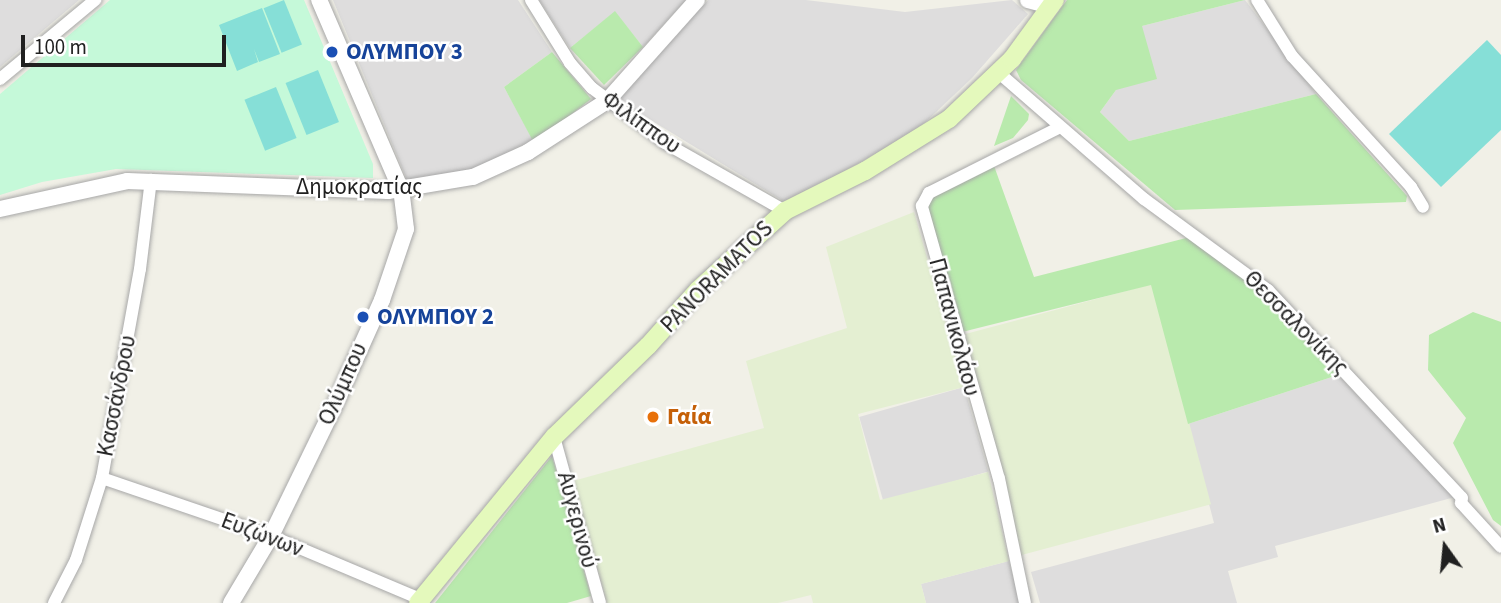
<!DOCTYPE html>
<meta charset="utf-8">
<style>
body{margin:0}
#map{position:relative;width:1501px;height:603px;overflow:hidden;background:#f1f0e7;font-family:"Source Sans 3",sans-serif}
div>[style]{position:absolute}
.residential>*{inset:0;background:#dedddd;transform-origin:0 0}
.farmland>*{inset:0;background:#e4efd2;transform-origin:0 0}
.grass>*{inset:0;background:#b9eaad}
.park>*{inset:0;background:#c5f9d9}
.pitch>*{inset:0;background:#86dfd7;transform-origin:0 0}
.roads{filter:drop-shadow(0 0 2px #a7a7a7) drop-shadow(0 0 2px #a7a7a7)}
.minor>*{height:12px;margin:-6px;padding:0 6px;transform-origin:6px;border-radius:6px;background:#fff}
.tertiary>*{height:16px;margin:-8px;padding:0 8px;transform-origin:8px;border-radius:8px;background:#fff}
.secondary>*{height:18px;margin:-9px;padding:0 9px;transform-origin:9px;border-radius:9px;background:#e4f9bc}
.dots>*{width:19px;height:19px;translate:-50% -50%;box-sizing:border-box;border:4px solid #fff;border-radius:50%}
span{translate:-50% -50%;white-space:nowrap;text-align:center;line-height:1.15;-webkit-text-stroke:5px #fff;paint-order:stroke}
.transit-label{font-size:23px;color:#164399;font-weight:700}
.left{translate:0 -50%;text-align:left}
.street-label{font-size:23px;color:#202020}
.food-label{font-size:23px;color:#c56008;font-weight:700}
.north{position:absolute;left:1410px;top:512px;width:70px;height:70px;-webkit-text-stroke:5px #fff;paint-order:stroke;rotate:345deg;font-size:19px;font-weight:700;line-height:28px;text-align:center;color:#202020}
.north::after{content:'';display:block;margin:auto;width:24px;height:32px;background:#202020;clip-path:polygon(50% 0,100% 100%,50% 72%,0 100%)}
.scale{position:absolute;left:21px;top:35px;width:205px;height:32px;box-sizing:border-box;border:4px solid #202020;border-top:0;padding-left:9px;font-size:21px;line-height:24px;white-space:nowrap;color:#202020;-webkit-text-stroke:5px #fff;paint-order:stroke}
</style>
<div id="map">
<div class="residential">
<i style="clip-path:polygon(0 0,79px 0,0 67px)"></i>
<i style="clip-path:polygon(333px 0,518px 0,552px 52px,504px 87px,533px 140px,473px 170px,407px 180px)"></i>
<i style="clip-path:polygon(539px 0,686px 0,643px 47px,615px 12px,570px 48px)"></i>
<i style="clip-path:polygon(708px 0,806px 0,905px 12px,1012px 0,1028px 14px,972px 78px,918px 129px,788px 204px,618px 100px)"></i>
<i style="clip-path:polygon(1245px 0,1316px 94px,1129px 141px,1100px 112px,1116px 90px,1142px 26px)"></i>
<i style="clip-path:polygon(1338px 375px,1455px 497px,1275px 546px,1278px 557px,1228px 571px,1237px 603px,1040px 603px,1031px 572px,1214px 523px,1188px 424px)"></i>
<i style="left:964px;top:387px;width:88px;height:109px;rotate:74deg"></i>
<i style="clip-path:polygon(1009px 561px,1020px 603px,926px 603px,921px 584px)"></i>
</div>
<div class="farmland">
<i style="clip-path:polygon(914px 212px,964px 387px,858px 414px,880px 500px,988px 472px,1009px 561px,921px 584px,926px 603px,813px 603px,811px 595px,778px 603px,607px 603px,573px 481px,764px 428px,746px 361px,847px 328px,826px 247px)"></i>
<i style="left:1152px;top:284px;width:228px;height:196px;rotate:75deg"></i>
</div>
<div class="grass">
<i style="clip-path:polygon(1067px 0,1245px 0,1142px 26px,1157px 79px,1116px 90px,1100px 112px,1129px 141px,1316px 94px,1407px 196px,1406px 202px,1175px 210px,1021px 80px,1016px 70px)"></i>
<i style="clip-path:polygon(615px 11px,643px 47px,604px 85px,570px 48px)"></i>
<i style="clip-path:polygon(552px 52px,591px 99px,534px 143px,504px 87px)"></i>
<i style="clip-path:polygon(1011px 96px,1029px 114px,1028px 120px,1013px 138px,994px 146px)"></i>
<i style="clip-path:polygon(993px 163px,1034px 277px,1190px 237px,1261px 290px,1338px 375px,1188px 424px,1151px 285px,962px 332px,928px 209px,931px 195px)"></i>
<i style="clip-path:polygon(1473px 312px,1501px 322px,1501px 526px,1493px 520px,1453px 443px,1466px 418px,1428px 370px,1429px 335px)"></i>
<i style="clip-path:polygon(552px 456px,591px 596px,567px 603px,435px 603px)"></i>
</div>
<div class="park">
<i style="clip-path:polygon(110px 0,304px 0,373px 164px,373px 178px,116px 169px,42px 182px,0 195px,0 94px)"></i>
</div>
<div class="pitch">
<i style="left:284px;top:0;width:48px;height:22px;rotate:68deg"></i>
<i style="clip-path:polygon(262px 8px,280px 54px,259px 62px,254px 49px,258px 62px,237px 71px,219px 25px)"></i>
<i style="clip-path:polygon(1487px 40px,1501px 55px,1501px 130px,1441px 187px,1389px 134px)"></i>
<i style="left:318px;top:70px;width:56px;height:35px;rotate:68deg"></i>
<i style="left:276px;top:87px;width:55px;height:34px;rotate:68deg"></i>
</div>
<div class="roads">
<div class="minor">
<i style="left:531px;top:0;width:74px;rotate:58.2deg"></i>
<i style="left:570px;top:63px;width:33px;rotate:49deg"></i>
<i style="left:592px;top:88px;width:91px;rotate:37deg"></i>
<i style="left:665px;top:143px;width:138px;rotate:29.5deg"></i>
<i style="left:1257px;top:0;width:66px;rotate:58deg"></i>
<i style="left:1292px;top:56px;width:177px;rotate:47.7deg"></i>
<i style="left:1411px;top:187px;width:23px;rotate:59deg"></i>
<i style="left:999px;top:73px;width:192px;rotate:41deg"></i>
<i style="left:1144px;top:199px;width:154px;rotate:36.3deg"></i>
<i style="left:1268px;top:290px;width:284px;rotate:47deg"></i>
<i style="left:1462px;top:498px;width:5px;rotate:101deg"></i>
<i style="left:1461px;top:503px;width:59px;rotate:47.7deg"></i>
<i style="left:0;top:79px;width:124px;rotate:-39.7deg"></i>
<i style="left:554px;top:437px;width:172px;rotate:74.5deg"></i>
<i style="left:102px;top:478px;width:179px;rotate:18.9deg"></i>
<i style="left:271px;top:536px;width:162px;rotate:22.9deg"></i>
<i style="left:54px;top:603px;width:48px;rotate:-62.9deg"></i>
<i style="left:76px;top:560px;width:86px;rotate:-72.4deg"></i>
<i style="left:102px;top:478px;width:212px;rotate:-79.7deg"></i>
<i style="left:140px;top:269px;width:90px;rotate:-83deg"></i>
<i style="left:1025px;top:603px;width:127px;rotate:-101.8deg"></i>
<i style="left:999px;top:479px;width:284px;rotate:-105.8deg"></i>
<i style="left:922px;top:206px;width:15px;rotate:-62deg"></i>
<i style="left:929px;top:193px;width:144px;rotate:-26.7deg"></i>
</div>
<div class="tertiary">
<i style="left:1028px;top:0;width:24px;rotate:15deg"></i>
<i style="left:0;top:209px;width:130px;rotate:-12.4deg"></i>
<i style="left:127px;top:181px;width:261px;rotate:2.2deg"></i>
<i style="left:388px;top:191px;width:86px;rotate:-9.4deg"></i>
<i style="left:473px;top:177px;width:60px;rotate:-24.4deg"></i>
<i style="left:528px;top:152px;width:94px;rotate:-32.8deg"></i>
<i style="left:607px;top:101px;width:135px;rotate:-48.3deg"></i>
<i style="left:231px;top:603px;width:78px;rotate:-59.2deg"></i>
<i style="left:271px;top:536px;width:141px;rotate:-64deg"></i>
<i style="left:333px;top:409px;width:120px;rotate:-65.8deg"></i>
<i style="left:382px;top:300px;width:75px;rotate:-71.3deg"></i>
<i style="left:406px;top:229px;width:39px;rotate:-97deg"></i>
<i style="left:401px;top:190px;width:207px;rotate:-113.3deg"></i>
</div>
<div class="secondary">
<i style="left:418px;top:603px;width:215px;rotate:-50.7deg"></i>
<i style="left:554px;top:437px;width:131px;rotate:-44.1deg"></i>
<i style="left:648px;top:346px;width:75px;rotate:-48.2deg"></i>
<i style="left:698px;top:290px;width:118px;rotate:-42.2deg"></i>
<i style="left:785px;top:211px;width:89px;rotate:-26.6deg"></i>
<i style="left:865px;top:171px;width:99px;rotate:-31.8deg"></i>
<i style="left:949px;top:119px;width:87px;rotate:-43.6deg"></i>
<i style="left:1012px;top:59px;width:73px;rotate:-53.9deg"></i>
</div>
</div>
<div class="dots">
<i style="left:332px;top:52px;background:#1a4fb4"></i>
<i style="left:363px;top:317px;background:#1a4fb4"></i>
<i style="left:653px;top:417px;background:#e8710a"></i>
</div>
<div class="transit-label">
<span class="left" style="left:346px;top:52px">ΟΛΥΜΠΟΥ 3</span>
<span class="left" style="left:377px;top:317px">ΟΛΥΜΠΟΥ 2</span>
</div>
<div class="street-label">
<span style="left:641px;top:123px;rotate:35deg">Φιλίππου</span>
<span style="left:359px;top:187px">Δημοκρατίας</span>
<span style="left:717px;top:277px;rotate:-45deg">PANORAMATOS</span>
<span style="left:1296px;top:323px;rotate:45deg">Θεσσαλονίκης</span>
<span style="left:954px;top:327px;rotate:75deg">Παπανικολάου</span>
<span style="left:343px;top:384px;rotate:-66deg">Ολύμπου</span>
<span style="left:117px;top:396px;rotate:-79deg">Κασσάνδρου</span>
<span style="left:577px;top:520px;rotate:75deg">Αυγερινού</span>
<span style="left:262px;top:535px;rotate:21deg">Ευζώνων</span>
</div>
<div class="food-label">
<span class="left" style="left:667px;top:417px">Γαία</span>
</div>
<div class="north">N</div>
<div class="scale">100 m</div>
</div>
